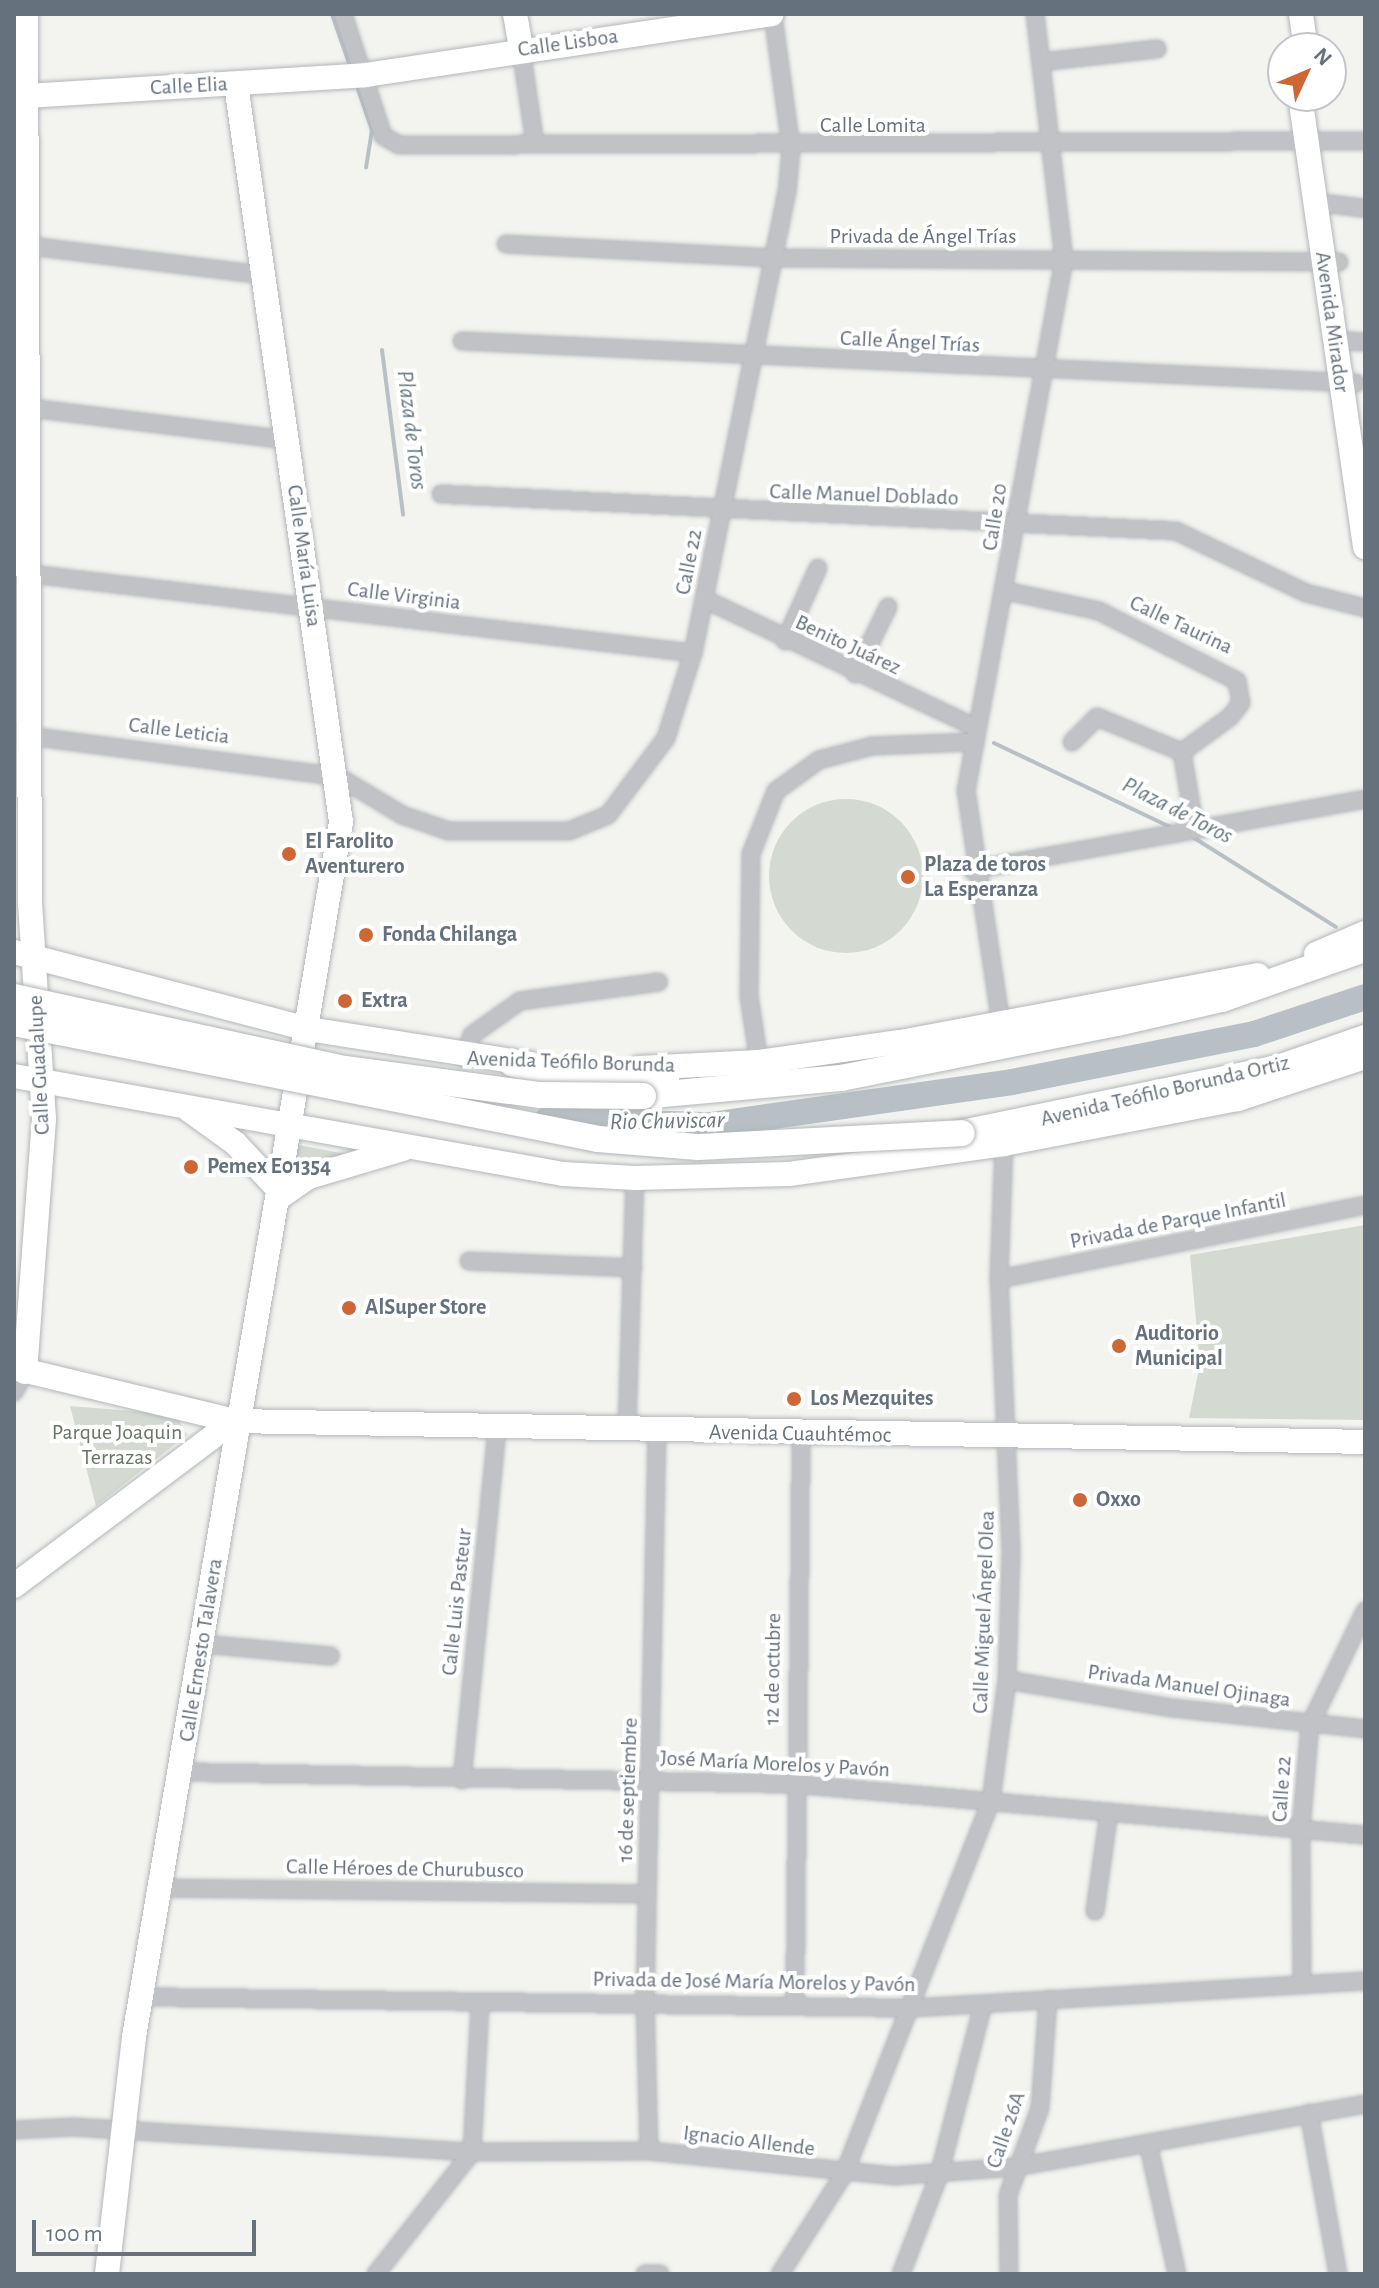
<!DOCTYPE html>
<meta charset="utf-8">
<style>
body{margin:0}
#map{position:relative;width:1379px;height:2288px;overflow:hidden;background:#f3f4f0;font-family:"Alegreya Sans",sans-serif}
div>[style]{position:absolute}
.green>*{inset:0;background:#d4dad2}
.round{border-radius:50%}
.stream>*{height:4px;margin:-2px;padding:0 2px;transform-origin:2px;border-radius:2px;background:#b8c0c5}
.river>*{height:26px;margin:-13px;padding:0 13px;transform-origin:13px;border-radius:13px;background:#b8c0c5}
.roads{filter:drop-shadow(0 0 2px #b2b6ba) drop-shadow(0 0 2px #b2b6ba)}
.street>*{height:16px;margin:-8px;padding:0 8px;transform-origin:8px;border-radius:8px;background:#c0c2c5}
.secondary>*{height:24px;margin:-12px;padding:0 12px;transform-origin:12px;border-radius:12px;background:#fff}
.primary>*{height:26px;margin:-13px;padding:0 13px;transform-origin:13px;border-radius:13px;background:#fff}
.bridges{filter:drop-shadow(0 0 2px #b1b4b8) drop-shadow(0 0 2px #b1b4b8)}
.primary-bridge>*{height:26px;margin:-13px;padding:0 13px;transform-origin:13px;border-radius:13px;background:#fff}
.dots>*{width:22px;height:22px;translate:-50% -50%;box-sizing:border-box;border:4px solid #fff;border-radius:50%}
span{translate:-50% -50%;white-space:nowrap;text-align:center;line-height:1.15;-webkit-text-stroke:8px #fff;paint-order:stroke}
.street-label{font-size:22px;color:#66717e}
.poi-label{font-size:22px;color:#66717e;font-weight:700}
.left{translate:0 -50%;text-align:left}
.park-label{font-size:22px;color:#667664}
.water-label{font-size:24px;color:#677882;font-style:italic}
.frame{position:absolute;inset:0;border:16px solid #66717e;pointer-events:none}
.north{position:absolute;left:1267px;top:32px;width:80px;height:80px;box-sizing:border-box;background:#fff;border:2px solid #c2c6cb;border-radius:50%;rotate:46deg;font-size:22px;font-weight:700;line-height:32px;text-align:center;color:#66717e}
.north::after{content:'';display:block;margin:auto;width:28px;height:36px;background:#cd6836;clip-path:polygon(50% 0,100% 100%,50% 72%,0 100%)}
.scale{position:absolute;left:32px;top:2220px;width:224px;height:36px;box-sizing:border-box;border:4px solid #66717e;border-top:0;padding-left:10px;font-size:24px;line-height:28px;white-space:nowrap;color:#66717e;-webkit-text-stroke:6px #fff;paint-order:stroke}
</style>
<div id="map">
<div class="green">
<i class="round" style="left:769px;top:799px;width:154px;height:154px"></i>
<i style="clip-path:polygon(293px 1144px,346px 1154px,290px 1177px)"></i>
<i style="clip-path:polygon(1365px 1225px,1365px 1420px,1189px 1418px,1200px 1364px,1190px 1255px)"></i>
<i style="clip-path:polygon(70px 1406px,157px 1413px,178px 1419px,187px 1435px,96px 1506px)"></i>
</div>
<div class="stream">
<i style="left:332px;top:14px;width:52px;rotate:70.9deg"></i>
<i style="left:358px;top:89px;width:43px;rotate:71.1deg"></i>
<i style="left:372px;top:130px;width:38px;rotate:99deg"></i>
<i style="left:382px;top:350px;width:166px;rotate:82.7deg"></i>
<i style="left:994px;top:743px;width:197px;rotate:25.5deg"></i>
<i style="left:1191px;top:836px;width:171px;rotate:32.1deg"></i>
</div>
<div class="river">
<i style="left:547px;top:1120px;width:163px;rotate:1.8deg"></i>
<i style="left:710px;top:1125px;width:305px;rotate:-8.1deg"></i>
<i style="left:1012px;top:1082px;width:247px;rotate:-11.2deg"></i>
<i style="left:1254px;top:1034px;width:117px;rotate:-18.4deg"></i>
</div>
<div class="roads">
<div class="street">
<i style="left:343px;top:14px;width:128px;rotate:71.8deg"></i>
<i style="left:383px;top:136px;width:18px;rotate:29deg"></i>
<i style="left:399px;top:145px;width:966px;rotate:-0.24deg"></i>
<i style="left:521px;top:49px;width:96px;rotate:81.6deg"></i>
<i style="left:1041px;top:62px;width:117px;rotate:-6.4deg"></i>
<i style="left:1330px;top:204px;width:35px;rotate:7deg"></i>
<i style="left:14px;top:244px;width:252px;rotate:7.1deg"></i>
<i style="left:506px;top:244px;width:268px;rotate:3deg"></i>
<i style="left:774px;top:258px;width:565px;rotate:0.41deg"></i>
<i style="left:462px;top:341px;width:895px;rotate:2.69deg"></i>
<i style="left:1349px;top:341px;width:16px;rotate:4deg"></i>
<i style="left:14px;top:406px;width:275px;rotate:7.1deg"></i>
<i style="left:441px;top:494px;width:736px;rotate:2.88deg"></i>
<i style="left:1176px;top:531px;width:144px;rotate:25.5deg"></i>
<i style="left:1306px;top:593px;width:61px;rotate:14.3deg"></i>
<i style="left:14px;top:572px;width:684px;rotate:6.8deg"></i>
<i style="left:1006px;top:591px;width:95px;rotate:12.1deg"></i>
<i style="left:1099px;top:611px;width:155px;rotate:26.9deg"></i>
<i style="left:1237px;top:681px;width:22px;rotate:80deg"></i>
<i style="left:1241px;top:703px;width:18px;rotate:128deg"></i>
<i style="left:1230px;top:717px;width:59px;rotate:143.9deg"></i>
<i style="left:1182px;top:752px;width:78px;rotate:80.4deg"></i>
<i style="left:704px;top:599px;width:300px;rotate:25.3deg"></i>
<i style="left:785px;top:641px;width:80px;rotate:-65.7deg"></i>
<i style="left:855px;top:674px;width:75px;rotate:-63.8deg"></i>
<i style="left:14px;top:734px;width:328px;rotate:7.5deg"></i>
<i style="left:339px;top:777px;width:74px;rotate:31.1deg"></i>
<i style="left:402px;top:815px;width:50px;rotate:18.8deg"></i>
<i style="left:449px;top:831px;width:120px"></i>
<i style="left:569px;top:831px;width:42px;rotate:-22.3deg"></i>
<i style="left:608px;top:815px;width:96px;rotate:-53deg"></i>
<i style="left:666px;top:738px;width:89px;rotate:-72.4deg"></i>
<i style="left:693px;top:653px;width:470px;rotate:-78.5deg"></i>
<i style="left:787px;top:193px;width:45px;rotate:-84.9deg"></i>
<i style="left:791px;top:148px;width:135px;rotate:-97.7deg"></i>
<i style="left:1072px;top:742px;width:35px;rotate:-45deg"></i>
<i style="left:1097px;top:717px;width:92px;rotate:22.4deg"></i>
<i style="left:972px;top:870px;width:399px;rotate:-10.2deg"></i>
<i style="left:1001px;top:1024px;width:236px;rotate:-98.5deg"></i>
<i style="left:966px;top:791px;width:540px;rotate:-79.54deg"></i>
<i style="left:1064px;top:260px;width:248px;rotate:-96.7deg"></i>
<i style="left:463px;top:1059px;width:26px;rotate:-69deg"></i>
<i style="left:472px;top:1035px;width:59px;rotate:-35.3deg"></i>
<i style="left:520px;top:1001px;width:140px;rotate:-7.8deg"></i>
<i style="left:759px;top:1062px;width:67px;rotate:-98.6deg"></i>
<i style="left:749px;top:996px;width:142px;rotate:-89.2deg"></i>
<i style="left:751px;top:854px;width:68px;rotate:-68.4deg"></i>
<i style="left:776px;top:791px;width:53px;rotate:-35.8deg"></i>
<i style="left:819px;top:760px;width:55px;rotate:-14.8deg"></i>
<i style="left:872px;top:746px;width:98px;rotate:-2.3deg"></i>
<i style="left:469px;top:1261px;width:164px;rotate:2.4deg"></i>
<i style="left:999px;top:1279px;width:373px;rotate:-11.4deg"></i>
<i style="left:14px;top:1392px;width:23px;rotate:-61deg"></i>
<i style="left:627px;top:1429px;width:251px;rotate:-88.2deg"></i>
<i style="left:203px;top:1644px;width:128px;rotate:5.4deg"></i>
<i style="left:1007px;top:1680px;width:168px;rotate:9.6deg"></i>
<i style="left:1173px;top:1708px;width:193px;rotate:6.2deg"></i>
<i style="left:182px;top:1772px;width:611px;rotate:1.13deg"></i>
<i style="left:793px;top:1784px;width:574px;rotate:5.1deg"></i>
<i style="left:462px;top:1780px;width:353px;rotate:-84.3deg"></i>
<i style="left:162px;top:1888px;width:485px;rotate:0.7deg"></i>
<i style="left:1095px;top:1911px;width:100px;rotate:-82deg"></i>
<i style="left:1302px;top:1985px;width:156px;rotate:-90.4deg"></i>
<i style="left:1301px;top:1829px;width:104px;rotate:-85.1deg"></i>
<i style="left:1310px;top:1725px;width:127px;rotate:-64.2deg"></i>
<i style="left:141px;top:1997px;width:770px;rotate:0.82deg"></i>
<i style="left:911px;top:2008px;width:455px;rotate:-3.4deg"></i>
<i style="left:795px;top:2002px;width:568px;rotate:-89.39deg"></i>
<i style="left:1309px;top:2113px;width:164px;rotate:79.8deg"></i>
<i style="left:14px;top:2130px;width:59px;rotate:-2.9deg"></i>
<i style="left:73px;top:2127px;width:400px;rotate:3.6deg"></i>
<i style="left:472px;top:2152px;width:177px;rotate:-0.3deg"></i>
<i style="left:649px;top:2151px;width:246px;rotate:5.8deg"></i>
<i style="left:894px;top:2176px;width:122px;rotate:-4.2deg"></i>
<i style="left:1016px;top:2167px;width:355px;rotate:-10.2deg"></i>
<i style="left:1148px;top:2143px;width:134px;rotate:77.5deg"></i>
<i style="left:649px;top:2151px;width:150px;rotate:-91.5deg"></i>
<i style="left:645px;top:2001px;width:571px;rotate:-88.8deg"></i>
<i style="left:376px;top:2274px;width:155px;rotate:-51.8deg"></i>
<i style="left:472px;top:2152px;width:150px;rotate:-86.9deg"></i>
<i style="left:645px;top:2274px;width:15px"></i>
<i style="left:780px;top:2274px;width:119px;rotate:-57.4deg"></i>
<i style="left:844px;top:2174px;width:401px;rotate:-68.5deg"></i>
<i style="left:991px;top:1801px;width:122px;rotate:-82.5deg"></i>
<i style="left:1007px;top:1680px;width:130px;rotate:-88.2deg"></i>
<i style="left:1011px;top:1550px;width:271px;rotate:-92.5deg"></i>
<i style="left:999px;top:1279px;width:135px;rotate:-87.9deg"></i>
<i style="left:901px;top:2274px;width:106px;rotate:-69deg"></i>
<i style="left:939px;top:2175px;width:176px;rotate:-75.5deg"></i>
<i style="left:1009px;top:2274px;width:79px;rotate:-90.7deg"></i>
<i style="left:1008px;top:2195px;width:93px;rotate:-69.8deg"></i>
<i style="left:1040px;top:2108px;width:109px;rotate:-85.8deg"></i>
</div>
<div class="secondary">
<i style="left:515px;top:14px;width:36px;rotate:80deg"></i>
<i style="left:1301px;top:14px;width:34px;rotate:82deg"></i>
<i style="left:26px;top:96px;width:340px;rotate:-3.5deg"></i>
<i style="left:365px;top:75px;width:411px;rotate:-8.5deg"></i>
<i style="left:1300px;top:96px;width:456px;rotate:81.8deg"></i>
<i style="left:14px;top:952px;width:304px;rotate:14.7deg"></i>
<i style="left:308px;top:1029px;width:226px;rotate:8.9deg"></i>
<i style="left:1316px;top:954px;width:53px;rotate:-23.2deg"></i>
<i style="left:639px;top:1068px;width:120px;rotate:-2.9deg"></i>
<i style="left:759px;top:1062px;width:142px;rotate:-8.1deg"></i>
<i style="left:900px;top:1042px;width:364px;rotate:-10.6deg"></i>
<i style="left:14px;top:1076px;width:558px;rotate:10.12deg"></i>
<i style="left:563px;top:1174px;width:72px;rotate:3.2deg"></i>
<i style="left:635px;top:1178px;width:154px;rotate:-1.5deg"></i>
<i style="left:789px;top:1174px;width:217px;rotate:-7.9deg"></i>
<i style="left:1004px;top:1144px;width:238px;rotate:-10.9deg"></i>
<i style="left:1238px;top:1099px;width:134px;rotate:-18.3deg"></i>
<i style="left:189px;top:1110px;width:57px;rotate:35.7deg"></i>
<i style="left:235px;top:1143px;width:63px;rotate:46.9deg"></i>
<i style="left:277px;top:1199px;width:39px;rotate:-35deg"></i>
<i style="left:309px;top:1177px;width:98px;rotate:-16.6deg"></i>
<i style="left:14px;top:1368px;width:226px;rotate:13.5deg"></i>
<i style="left:234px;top:1421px;width:1131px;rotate:1.06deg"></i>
<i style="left:25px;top:1372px;width:254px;rotate:-85.7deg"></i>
<i style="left:44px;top:1119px;width:214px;rotate:-93.7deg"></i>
<i style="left:30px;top:905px;width:891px;rotate:-90.26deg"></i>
<i style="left:14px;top:1586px;width:275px;rotate:-36.9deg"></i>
<i style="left:107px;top:2274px;width:239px;rotate:-83.5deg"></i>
<i style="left:134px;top:2037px;width:1233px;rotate:-80.33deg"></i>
<i style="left:341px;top:822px;width:745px;rotate:-98.1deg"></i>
</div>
<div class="primary">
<i style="left:513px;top:1064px;width:58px;rotate:14deg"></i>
<i style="left:569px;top:1078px;width:97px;rotate:0.6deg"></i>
<i style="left:643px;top:1096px;width:199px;rotate:-5.2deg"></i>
<i style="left:841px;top:1078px;width:281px;rotate:-11.3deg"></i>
<i style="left:1117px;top:1023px;width:108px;rotate:-12.9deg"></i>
<i style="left:1222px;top:999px;width:151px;rotate:-19.3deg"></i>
<i style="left:962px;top:1133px;width:319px;rotate:-11.6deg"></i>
<i style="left:1275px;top:1069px;width:95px;rotate:-19deg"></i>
</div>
</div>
<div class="bridges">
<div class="primary-bridge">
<i style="left:14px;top:997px;width:339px;rotate:12.3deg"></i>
<i style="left:345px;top:1069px;width:197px;rotate:7.6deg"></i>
<i style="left:540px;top:1095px;width:103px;rotate:0.6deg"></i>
<i style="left:14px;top:1023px;width:595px;rotate:11.23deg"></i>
<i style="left:598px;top:1139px;width:100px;rotate:4.6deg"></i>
<i style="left:698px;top:1147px;width:264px;rotate:-3deg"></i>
</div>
</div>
<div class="dots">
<i style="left:289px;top:854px;background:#cd6836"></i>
<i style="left:908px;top:877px;background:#cd6836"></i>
<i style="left:366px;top:935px;background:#cd6836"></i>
<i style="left:345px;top:1001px;background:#cd6836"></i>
<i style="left:191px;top:1167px;background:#cd6836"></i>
<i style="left:349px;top:1308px;background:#cd6836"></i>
<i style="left:1119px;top:1346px;background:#cd6836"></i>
<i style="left:794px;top:1399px;background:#cd6836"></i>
<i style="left:1080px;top:1500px;background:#cd6836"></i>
</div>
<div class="street-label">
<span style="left:568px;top:43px;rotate:-8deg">Calle Lisboa</span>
<span style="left:189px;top:86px;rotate:-3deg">Calle Elia</span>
<span style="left:873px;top:126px">Calle Lomita</span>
<span style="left:923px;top:237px">Privada de Ángel Trías</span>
<span style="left:1332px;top:322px;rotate:82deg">Avenida Mirador</span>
<span style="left:910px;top:342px;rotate:3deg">Calle Ángel Trías</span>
<span style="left:864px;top:495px;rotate:2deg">Calle Manuel Doblado</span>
<span style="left:995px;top:517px;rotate:-81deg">Calle 20</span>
<span style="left:304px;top:556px;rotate:82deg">Calle María Luisa</span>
<span style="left:689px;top:562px;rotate:-79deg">Calle 22</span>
<span style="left:404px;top:596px;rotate:7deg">Calle Virginia</span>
<span style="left:1181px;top:625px;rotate:25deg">Calle Taurina</span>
<span style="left:848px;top:645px;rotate:25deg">Benito Juárez</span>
<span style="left:179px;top:731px;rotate:7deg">Calle Leticia</span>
<span style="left:571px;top:1062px;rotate:2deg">Avenida Teófilo Borunda</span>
<span style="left:39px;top:1065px;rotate:-93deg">Calle Guadalupe</span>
<span style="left:1165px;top:1091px;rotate:-13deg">Avenida Teófilo Borunda Ortiz</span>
<span style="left:1178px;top:1221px;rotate:-11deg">Privada de Parque Infantil</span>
<span style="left:800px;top:1434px;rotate:1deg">Avenida Cuauhtémoc</span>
<span style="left:457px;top:1602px;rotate:-84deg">Calle Luis Pasteur</span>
<span style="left:984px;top:1612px;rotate:-88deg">Calle Miguel Ángel Olea</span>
<span style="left:201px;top:1650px;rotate:-81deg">Calle Ernesto Talavera</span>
<span style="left:773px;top:1669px;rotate:-89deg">12 de octubre</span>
<span style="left:1189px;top:1686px;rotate:8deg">Privada Manuel Ojinaga</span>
<span style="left:775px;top:1764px;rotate:3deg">José María Morelos y Pavón</span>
<span style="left:1282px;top:1789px;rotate:-86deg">Calle 22</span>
<span style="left:628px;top:1790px;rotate:-88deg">16 de septiembre</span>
<span style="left:405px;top:1869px;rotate:1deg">Calle Héroes de Churubusco</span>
<span style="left:754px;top:1982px;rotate:1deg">Privada de José María Morelos y Pavón</span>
<span style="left:1006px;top:2130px;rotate:-71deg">Calle 26A</span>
<span style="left:749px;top:2141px;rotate:7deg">Ignacio Allende</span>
</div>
<div class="poi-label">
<span class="left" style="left:305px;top:854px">El Farolito<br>Aventurero</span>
<span class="left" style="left:924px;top:877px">Plaza de toros<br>La Esperanza</span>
<span class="left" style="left:382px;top:935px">Fonda Chilanga</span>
<span class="left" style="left:361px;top:1001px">Extra</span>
<span class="left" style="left:207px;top:1167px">Pemex E01354</span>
<span class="left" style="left:365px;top:1308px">AlSuper Store</span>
<span class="left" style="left:1135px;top:1346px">Auditorio<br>Municipal</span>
<span class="left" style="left:810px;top:1399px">Los Mezquites</span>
<span class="left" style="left:1096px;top:1500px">Oxxo</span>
</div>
<div class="park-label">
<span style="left:117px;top:1445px">Parque Joaquin<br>Terrazas</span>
</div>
<div class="water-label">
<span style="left:411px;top:430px;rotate:83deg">Plaza de Toros</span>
<span style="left:1177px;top:811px;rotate:27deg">Plaza de Toros</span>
<span style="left:667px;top:1122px;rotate:-1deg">Rio Chuviscar</span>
</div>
<div class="frame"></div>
<div class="north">N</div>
<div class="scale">100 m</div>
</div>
